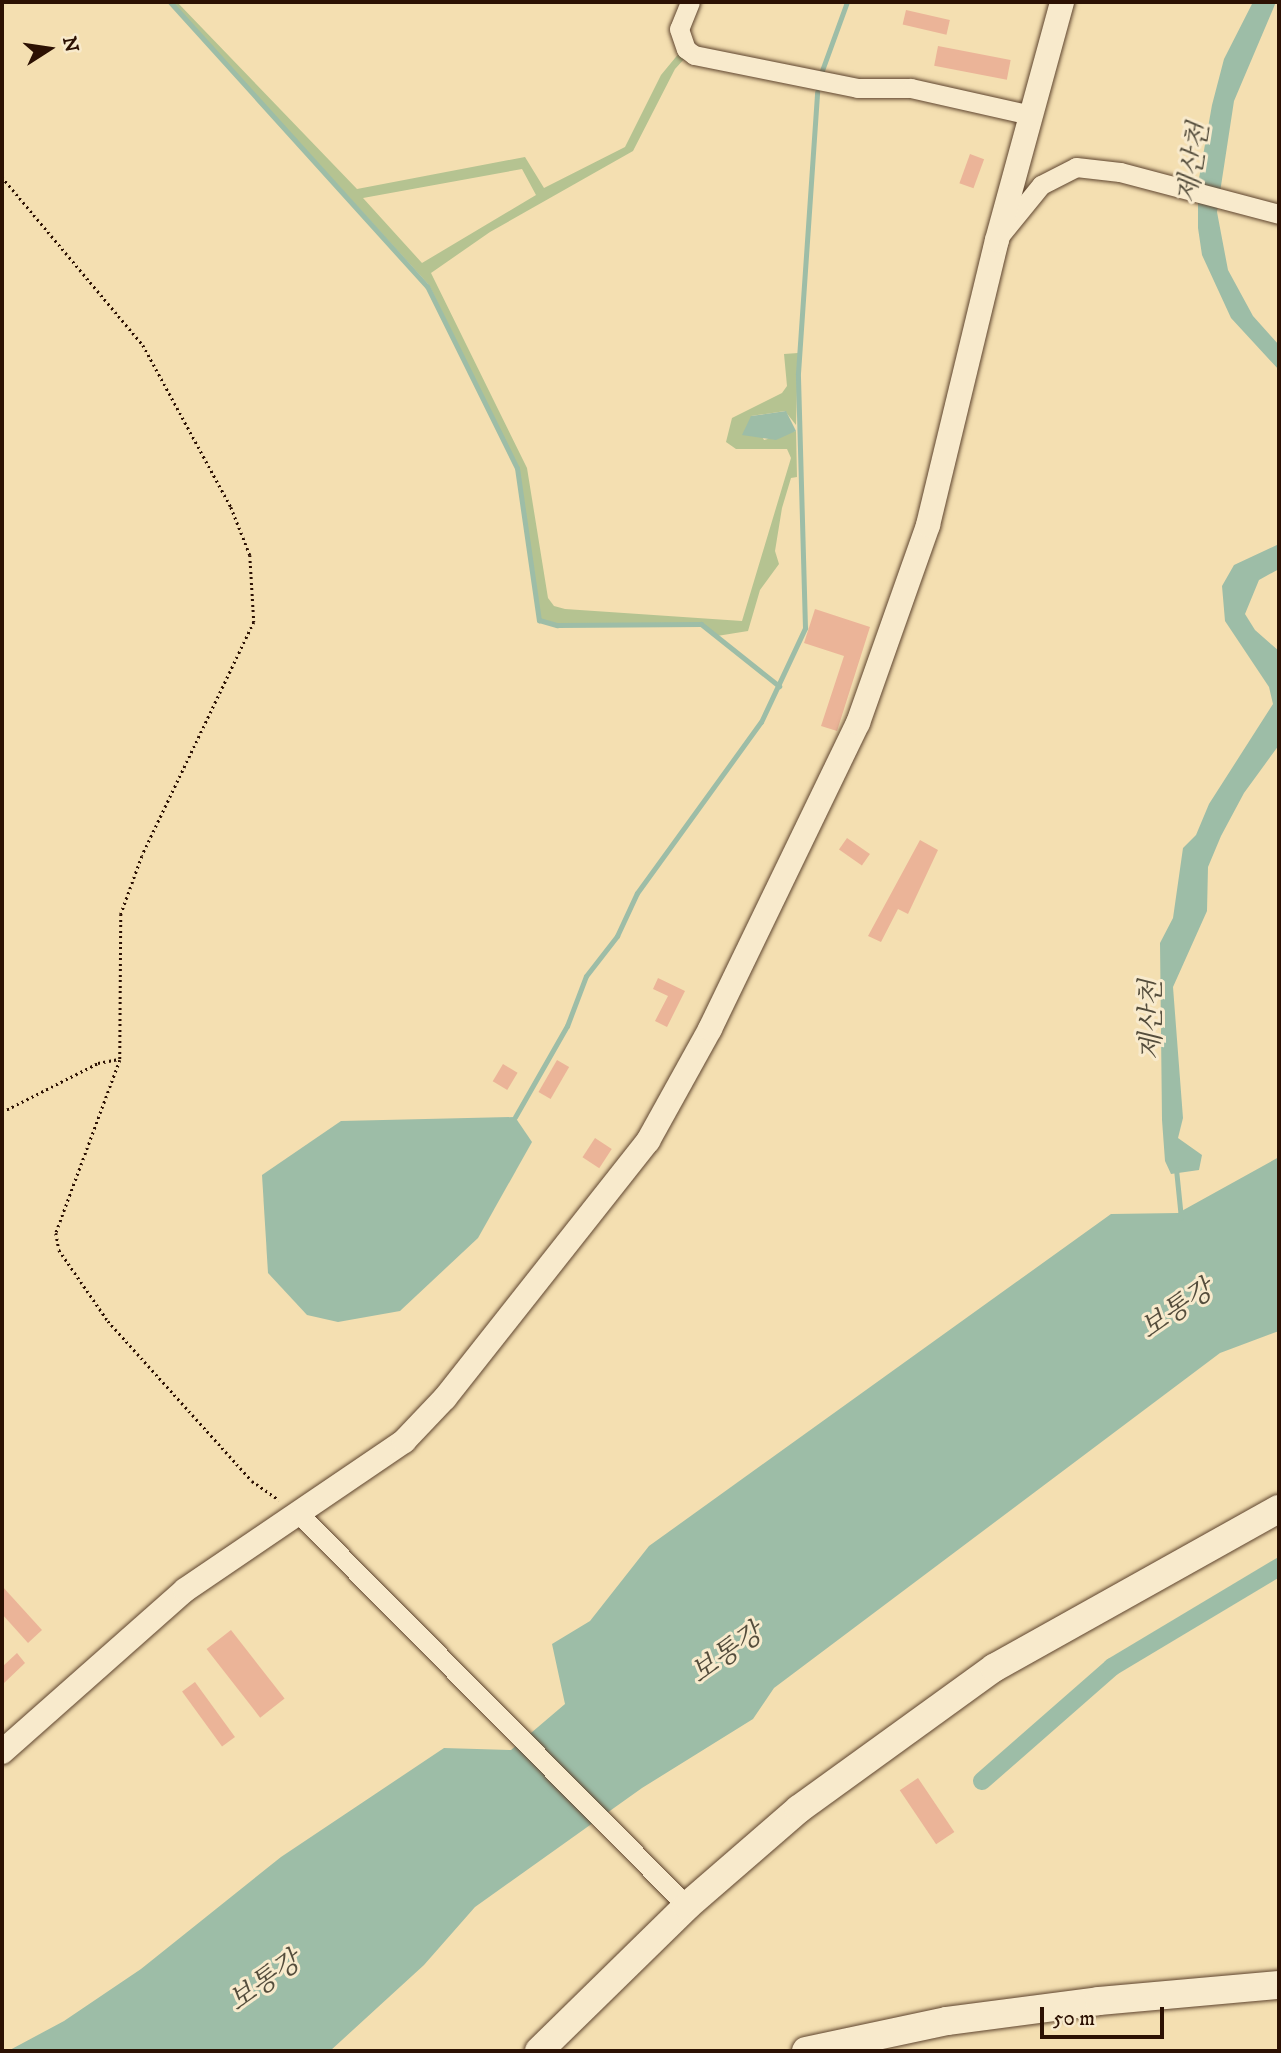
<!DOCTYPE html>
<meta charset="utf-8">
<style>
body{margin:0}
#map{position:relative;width:1281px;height:2053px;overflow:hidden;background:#f4dfb1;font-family:"IM FELL DW Pica","Noto Serif KR",serif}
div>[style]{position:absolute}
.green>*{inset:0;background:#b5c391}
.water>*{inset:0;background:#9dbda7}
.stream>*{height:5px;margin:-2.5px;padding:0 2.5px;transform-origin:2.5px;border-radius:2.5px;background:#9dbda7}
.canal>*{height:18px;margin:-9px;padding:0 9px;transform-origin:9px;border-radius:9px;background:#9dbda7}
.building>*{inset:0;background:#ebb498;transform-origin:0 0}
.path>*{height:2.5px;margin-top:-1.25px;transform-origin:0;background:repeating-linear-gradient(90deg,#2c1103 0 2px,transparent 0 5.5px)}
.roads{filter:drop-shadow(0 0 2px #5e442e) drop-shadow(0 0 2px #5e442e)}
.minor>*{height:19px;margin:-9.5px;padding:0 9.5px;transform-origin:9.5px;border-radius:9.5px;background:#f8eacc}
.tertiary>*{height:24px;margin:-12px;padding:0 12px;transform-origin:12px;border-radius:12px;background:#f8eacc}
.secondary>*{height:28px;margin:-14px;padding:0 14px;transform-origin:14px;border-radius:14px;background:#f8eacc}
span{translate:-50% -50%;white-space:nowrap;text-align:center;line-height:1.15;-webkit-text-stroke:6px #f8eacc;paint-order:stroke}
.water-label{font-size:28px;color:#544d3c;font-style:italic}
.frame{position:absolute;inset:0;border:4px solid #2c1103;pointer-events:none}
.north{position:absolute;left:14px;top:14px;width:70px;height:70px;-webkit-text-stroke:5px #f8eacc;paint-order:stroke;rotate:78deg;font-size:19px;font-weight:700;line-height:28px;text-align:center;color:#2c1103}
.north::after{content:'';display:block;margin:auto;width:24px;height:32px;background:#2c1103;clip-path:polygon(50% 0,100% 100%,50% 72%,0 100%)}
.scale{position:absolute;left:1040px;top:2007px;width:124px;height:32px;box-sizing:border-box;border:4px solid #2c1103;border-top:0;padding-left:9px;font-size:21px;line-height:24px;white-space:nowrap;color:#2c1103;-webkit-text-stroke:5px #f8eacc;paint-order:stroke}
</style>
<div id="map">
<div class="green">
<i style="clip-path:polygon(evenodd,171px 2px,177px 2px,357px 189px,525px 157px,544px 188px,625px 147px,661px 75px,680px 52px,685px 58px,675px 69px,633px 151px,490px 232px,431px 273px,527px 468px,548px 598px,554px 606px,565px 609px,742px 621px,791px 458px,787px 449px,736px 449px,726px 442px,732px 418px,782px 393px,787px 386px,784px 354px,798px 353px,796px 425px,785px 411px,751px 416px,764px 440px,796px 431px,797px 477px,791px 478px,782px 508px,775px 551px,779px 564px,760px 590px,748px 631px,717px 636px,702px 623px,557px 624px,540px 619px,518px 467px,429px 285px,171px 2px,522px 169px,536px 195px,422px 263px,363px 198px,522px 169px)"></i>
</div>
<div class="water">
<i style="clip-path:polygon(1253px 2px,1276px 2px,1234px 101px,1217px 212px,1228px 270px,1253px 316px,1279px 345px,1279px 370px,1231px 318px,1202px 255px,1198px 228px,1198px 184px,1212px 105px,1224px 59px)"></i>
<i style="clip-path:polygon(786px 411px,796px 431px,776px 440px,742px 435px,751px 416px)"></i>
<i style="clip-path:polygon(1279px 544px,1279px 569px,1259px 580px,1245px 614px,1255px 630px,1279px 651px,1279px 745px,1244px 793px,1221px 836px,1208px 867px,1207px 911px,1173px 987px,1183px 1118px,1178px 1138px,1202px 1155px,1199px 1170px,1171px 1174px,1165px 1161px,1162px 1120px,1160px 943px,1173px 918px,1183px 848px,1196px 835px,1209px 804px,1273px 704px,1269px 687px,1225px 621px,1222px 586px,1234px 565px)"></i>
<i style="clip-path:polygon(515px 1117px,532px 1142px,478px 1238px,400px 1311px,338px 1322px,307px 1315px,268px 1273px,262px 1175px,341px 1121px)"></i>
<i style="clip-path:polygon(1279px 1157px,1279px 1331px,1220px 1353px,774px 1688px,753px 1719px,642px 1788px,475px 1907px,424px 1965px,330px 2051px,8px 2051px,64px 2021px,141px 1969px,281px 1857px,444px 1748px,511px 1750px,565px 1704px,552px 1644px,590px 1621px,649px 1546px,1111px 1214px,1178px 1213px)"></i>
</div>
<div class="stream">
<i style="left:170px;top:2px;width:383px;rotate:47.9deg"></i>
<i style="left:427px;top:286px;width:203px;rotate:63.7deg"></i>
<i style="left:517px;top:468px;width:154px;rotate:81.8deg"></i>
<i style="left:539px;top:620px;width:19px;rotate:16deg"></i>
<i style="left:557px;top:625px;width:144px;rotate:-0.4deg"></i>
<i style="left:701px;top:624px;width:100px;rotate:38.5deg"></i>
<i style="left:820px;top:76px;width:79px;rotate:-70deg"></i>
<i style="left:515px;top:1117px;width:105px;rotate:-60.3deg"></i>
<i style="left:567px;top:1026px;width:53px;rotate:-69.2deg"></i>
<i style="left:586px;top:976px;width:51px;rotate:-52.2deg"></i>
<i style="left:617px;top:936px;width:47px;rotate:-65.1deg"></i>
<i style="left:637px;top:893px;width:211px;rotate:-54.1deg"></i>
<i style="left:761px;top:722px;width:104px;rotate:-64.9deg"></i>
<i style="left:805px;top:628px;width:255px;rotate:-91.6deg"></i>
<i style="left:798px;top:373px;width:282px;rotate:-86.1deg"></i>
<i style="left:1176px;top:1169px;width:49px;rotate:84.2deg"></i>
</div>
<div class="canal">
<i style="left:982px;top:1781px;width:173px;rotate:-41.2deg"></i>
<i style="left:1112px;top:1667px;width:195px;rotate:-30.9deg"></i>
</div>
<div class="building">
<i style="left:906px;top:10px;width:45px;height:15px;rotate:13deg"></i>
<i style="left:938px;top:46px;width:74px;height:20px;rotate:11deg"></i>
<i style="left:970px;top:154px;width:15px;height:31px;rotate:20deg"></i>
<i style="clip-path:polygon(815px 609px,870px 627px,837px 731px,821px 726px,844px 656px,804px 643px)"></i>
<i style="left:847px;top:838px;width:28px;height:14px;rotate:35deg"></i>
<i style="clip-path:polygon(920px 840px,938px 850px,908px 914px,898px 909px,881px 942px,868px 936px)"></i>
<i style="clip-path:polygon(658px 978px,685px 991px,667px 1027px,655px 1021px,668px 996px,653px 989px)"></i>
<i style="left:557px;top:1060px;width:14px;height:37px;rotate:30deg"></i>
<i style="left:503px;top:1064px;width:17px;height:20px;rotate:31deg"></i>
<i style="left:595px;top:1138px;width:20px;height:23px;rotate:33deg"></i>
<i style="clip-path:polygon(2px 1586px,42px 1630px,28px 1643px,2px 1614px)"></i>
<i style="left:231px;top:1630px;width:87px;height:31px;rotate:52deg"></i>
<i style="clip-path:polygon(17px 1653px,25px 1663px,2px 1685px,2px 1667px)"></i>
<i style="left:195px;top:1682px;width:68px;height:16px;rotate:54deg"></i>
<i style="left:918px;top:1778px;width:65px;height:22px;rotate:56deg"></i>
</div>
<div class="path">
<i style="left:2px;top:177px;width:219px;rotate:50deg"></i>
<i style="left:143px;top:345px;width:184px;rotate:61.5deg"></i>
<i style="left:231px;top:507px;width:52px;rotate:68.4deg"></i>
<i style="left:250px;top:555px;width:67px;rotate:86.6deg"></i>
<i style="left:254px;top:622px;width:259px;rotate:115.6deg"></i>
<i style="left:142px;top:856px;width:62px;rotate:109.9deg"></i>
<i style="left:121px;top:914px;width:146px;rotate:90.4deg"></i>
<i style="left:120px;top:1060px;width:184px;rotate:110.3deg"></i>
<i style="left:56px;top:1233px;width:17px;rotate:80deg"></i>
<i style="left:59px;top:1250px;width:86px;rotate:55.4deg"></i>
<i style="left:108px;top:1321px;width:215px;rotate:48deg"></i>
<i style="left:252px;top:1481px;width:33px;rotate:35deg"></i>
<i style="left:2px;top:1112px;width:108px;rotate:-27deg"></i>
<i style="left:98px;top:1063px;width:21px;rotate:-11deg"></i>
</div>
<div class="roads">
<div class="minor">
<i style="left:690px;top:2px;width:29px;rotate:112deg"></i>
<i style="left:679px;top:29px;width:21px;rotate:71deg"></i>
<i style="left:686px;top:49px;width:10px;rotate:37deg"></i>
<i style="left:694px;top:55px;width:166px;rotate:11.4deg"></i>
<i style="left:857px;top:88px;width:54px"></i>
<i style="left:911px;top:88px;width:123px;rotate:12.7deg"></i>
<i style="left:1002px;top:233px;width:62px;rotate:-50.9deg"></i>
<i style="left:1041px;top:185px;width:39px;rotate:-27deg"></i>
<i style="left:1076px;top:167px;width:44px;rotate:6.5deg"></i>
<i style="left:1120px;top:172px;width:164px;rotate:14.8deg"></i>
<i style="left:300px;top:1515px;width:550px;rotate:45.29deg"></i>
</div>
<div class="tertiary">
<i style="left:2px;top:1752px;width:244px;rotate:-41.5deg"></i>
<i style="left:185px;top:1590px;width:265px;rotate:-34.2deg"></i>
<i style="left:404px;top:1441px;width:59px;rotate:-46.4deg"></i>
<i style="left:445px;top:1398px;width:328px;rotate:-51.7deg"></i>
<i style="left:648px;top:1141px;width:128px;rotate:-61deg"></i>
<i style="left:710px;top:1029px;width:340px;rotate:-64.2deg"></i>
<i style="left:858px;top:723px;width:210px;rotate:-70.5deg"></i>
<i style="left:928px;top:525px;width:293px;rotate:-76.4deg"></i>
<i style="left:997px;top:240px;width:247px;rotate:-74.7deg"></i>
</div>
<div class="secondary">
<i style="left:539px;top:2051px;width:207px;rotate:-44.4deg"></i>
<i style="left:687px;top:1906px;width:148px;rotate:-40.9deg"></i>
<i style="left:799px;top:1809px;width:241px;rotate:-35.9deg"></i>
<i style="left:994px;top:1668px;width:326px;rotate:-29.2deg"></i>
<i style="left:806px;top:2051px;width:144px;rotate:-12deg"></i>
<i style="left:947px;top:2021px;width:153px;rotate:-7.5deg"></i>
<i style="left:1099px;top:2001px;width:181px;rotate:-5.1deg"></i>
</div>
</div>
<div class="water-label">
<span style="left:1194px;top:163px;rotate:-81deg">제산천</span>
<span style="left:1152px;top:1020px;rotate:-90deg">제산천</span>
<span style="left:1177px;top:1310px;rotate:-34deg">보통강</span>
<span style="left:727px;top:1654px;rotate:-35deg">보통강</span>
<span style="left:265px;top:1982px;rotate:-35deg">보통강</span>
</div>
<div class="frame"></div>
<div class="north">N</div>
<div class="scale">50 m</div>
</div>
